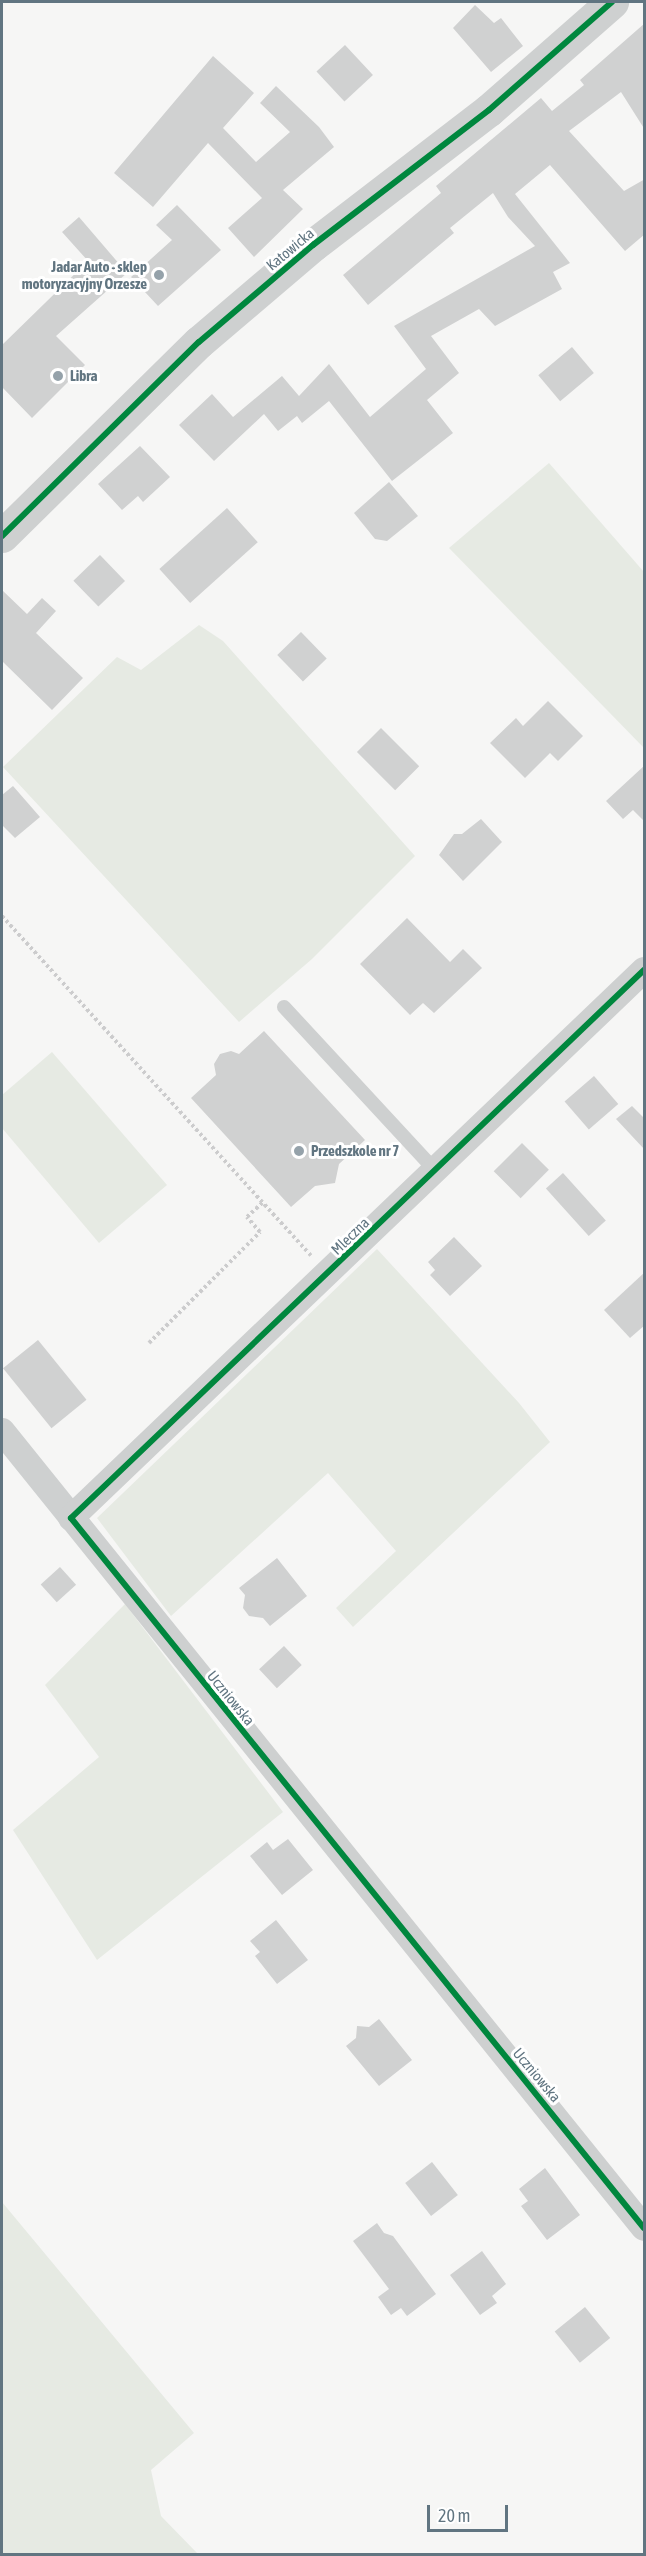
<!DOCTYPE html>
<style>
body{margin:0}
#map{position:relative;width:646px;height:2556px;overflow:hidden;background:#f6f6f5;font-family:"Asap Condensed",sans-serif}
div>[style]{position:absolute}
.green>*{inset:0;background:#e6eae3}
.building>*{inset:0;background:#d0d1d1;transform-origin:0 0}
.path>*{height:4px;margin-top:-2px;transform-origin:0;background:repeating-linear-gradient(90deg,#cccccd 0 3px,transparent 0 6px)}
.service>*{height:14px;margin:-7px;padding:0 7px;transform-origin:7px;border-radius:7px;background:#ced0d0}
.minor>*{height:26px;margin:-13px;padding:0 13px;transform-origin:13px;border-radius:13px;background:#ced0d0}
.tertiary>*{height:33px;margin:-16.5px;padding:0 16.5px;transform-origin:16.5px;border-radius:16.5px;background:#ced0d0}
.cycleway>*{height:6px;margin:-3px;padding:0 3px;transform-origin:3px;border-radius:3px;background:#00873e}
.dots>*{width:16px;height:16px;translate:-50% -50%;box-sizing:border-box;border:3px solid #fff;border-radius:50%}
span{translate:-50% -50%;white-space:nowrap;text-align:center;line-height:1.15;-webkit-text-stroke:6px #fff;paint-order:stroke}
.street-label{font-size:15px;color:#617581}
.poi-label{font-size:15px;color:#617581;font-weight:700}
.right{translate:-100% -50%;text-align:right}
.left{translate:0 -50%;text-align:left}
.frame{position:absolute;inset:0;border:3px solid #617581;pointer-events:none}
.scale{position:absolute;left:427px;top:2505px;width:81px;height:27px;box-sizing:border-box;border:3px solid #617581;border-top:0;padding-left:8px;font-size:18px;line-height:21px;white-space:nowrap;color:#617581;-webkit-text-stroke:4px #fff;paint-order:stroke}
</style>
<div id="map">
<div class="green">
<i style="clip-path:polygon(549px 463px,644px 572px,644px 748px,449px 548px)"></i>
<i style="clip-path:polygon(199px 625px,223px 641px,415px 856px,312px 959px,239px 1022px,3px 767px,117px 657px,141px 670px)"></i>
<i style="clip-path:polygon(52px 1052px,167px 1185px,99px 1243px,2px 1128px,2px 1095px)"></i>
<i style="clip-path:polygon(377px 1249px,519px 1403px,550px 1442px,353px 1627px,336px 1608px,396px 1551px,328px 1473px,171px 1616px,97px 1518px)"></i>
<i style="clip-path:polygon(125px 1604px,283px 1812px,97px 1960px,13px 1830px,99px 1757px,45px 1685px)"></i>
<i style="clip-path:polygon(2px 2202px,194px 2433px,151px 2470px,161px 2516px,198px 2554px,2px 2554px)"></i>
</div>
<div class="building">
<i style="clip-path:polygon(475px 5px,494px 23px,501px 18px,523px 46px,491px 72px,453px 28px)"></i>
<i style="clip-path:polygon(645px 23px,645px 130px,621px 92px,569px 131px,624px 191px,645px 179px,645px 234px,625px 251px,550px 165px,515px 194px,570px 263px,553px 272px,562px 289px,495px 326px,479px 309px,431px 336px,459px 373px,427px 400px,453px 433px,392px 481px,329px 401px,302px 423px,297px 416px,278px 431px,264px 414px,214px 461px,179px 425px,212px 394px,233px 417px,282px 376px,299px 396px,329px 364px,370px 417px,426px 369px,394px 326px,535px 246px,508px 217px,493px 193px,450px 228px,454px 233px,368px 305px,343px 275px,441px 193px,436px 186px,541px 98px,552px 111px,584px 85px,580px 80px)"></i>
<i style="left:345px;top:45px;width:41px;height:39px;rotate:47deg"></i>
<i style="clip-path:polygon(213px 56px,254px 93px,223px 128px,256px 162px,290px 132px,260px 103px,276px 86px,319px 127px,334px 147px,283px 190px,303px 209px,254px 257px,228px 228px,262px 198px,208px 143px,153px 207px,114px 173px)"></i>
<i style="clip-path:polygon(177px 205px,221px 250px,158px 306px,131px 277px,172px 240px,156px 225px)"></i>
<i style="clip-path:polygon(79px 217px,127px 273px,56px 336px,85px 365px,32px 418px,2px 387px,2px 345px,88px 261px,62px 232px)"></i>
<i style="left:572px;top:347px;width:34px;height:44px;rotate:50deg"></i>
<i style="clip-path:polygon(140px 446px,170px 477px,143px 502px,138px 496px,122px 510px,98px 484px)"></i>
<i style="clip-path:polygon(389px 482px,418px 516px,387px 541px,375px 539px,354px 513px)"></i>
<i style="left:227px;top:508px;width:46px;height:91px;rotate:48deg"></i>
<i style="left:100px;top:555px;width:36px;height:37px;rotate:46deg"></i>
<i style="clip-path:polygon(2px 590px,27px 614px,42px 598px,56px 611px,36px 633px,83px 678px,52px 710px,2px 661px)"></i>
<i style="left:301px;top:632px;width:37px;height:33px;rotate:46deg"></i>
<i style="clip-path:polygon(548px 701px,583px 736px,558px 761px,550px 753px,525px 778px,490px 743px,516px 718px,523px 726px)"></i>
<i style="left:381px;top:728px;width:54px;height:34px;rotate:45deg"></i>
<i style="clip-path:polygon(645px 765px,645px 822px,633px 810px,623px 819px,606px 801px)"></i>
<i style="clip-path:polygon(13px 786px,40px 817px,15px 838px,2px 825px,2px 795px)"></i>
<i style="clip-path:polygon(481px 819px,502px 842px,463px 881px,439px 855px,454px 834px,462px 834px)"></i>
<i style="clip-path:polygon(407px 918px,450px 962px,463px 949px,482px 968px,434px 1013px,423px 1003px,410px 1015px,360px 964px)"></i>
<i style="clip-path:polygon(264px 1031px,365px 1140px,339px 1164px,335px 1183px,315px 1186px,291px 1207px,191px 1098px,216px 1075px,214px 1064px,220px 1054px,231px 1051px,239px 1054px)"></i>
<i style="left:594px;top:1076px;width:37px;height:39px;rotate:49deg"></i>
<i style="clip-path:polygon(632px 1106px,645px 1119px,645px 1150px,616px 1119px)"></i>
<i style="left:522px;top:1143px;width:38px;height:40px;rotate:45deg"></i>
<i style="left:563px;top:1173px;width:64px;height:23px;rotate:48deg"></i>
<i style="clip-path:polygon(454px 1237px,482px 1266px,450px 1296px,430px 1275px,435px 1270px,428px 1262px)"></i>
<i style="clip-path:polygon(645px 1272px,645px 1325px,630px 1338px,604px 1310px)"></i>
<i style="left:38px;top:1340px;width:77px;height:45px;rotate:51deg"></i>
<i style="clip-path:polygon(277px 1558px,307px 1596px,270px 1626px,263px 1618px,249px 1616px,243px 1608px,245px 1595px,239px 1588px)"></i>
<i style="left:60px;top:1567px;width:24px;height:26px;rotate:48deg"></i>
<i style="left:284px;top:1646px;width:26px;height:34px;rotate:47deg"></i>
<i style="clip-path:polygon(288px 1839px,313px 1870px,282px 1895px,250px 1856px,267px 1842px,273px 1850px)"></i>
<i style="clip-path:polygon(276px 1920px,308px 1960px,277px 1984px,255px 1956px,260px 1952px,250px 1941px)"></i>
<i style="clip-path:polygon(379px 2019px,412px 2060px,379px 2086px,346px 2046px,356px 2038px,357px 2026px,369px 2027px)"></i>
<i style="left:432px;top:2162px;width:42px;height:34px;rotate:52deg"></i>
<i style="clip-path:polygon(545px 2168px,580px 2215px,547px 2240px,521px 2206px,528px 2201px,519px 2189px)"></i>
<i style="clip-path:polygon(377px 2223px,384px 2233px,393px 2236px,436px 2294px,407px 2316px,401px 2308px,391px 2315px,378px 2297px,389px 2289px,353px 2241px)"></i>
<i style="clip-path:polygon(482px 2251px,506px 2284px,492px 2296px,497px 2303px,480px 2315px,450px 2275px)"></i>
<i style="left:585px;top:2307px;width:40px;height:39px;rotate:51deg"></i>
</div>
<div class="path">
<i style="left:2px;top:916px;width:459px;rotate:47.7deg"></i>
<i style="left:149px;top:1343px;width:157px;rotate:-45deg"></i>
<i style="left:260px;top:1232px;width:20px;rotate:-131deg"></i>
<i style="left:247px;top:1217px;width:21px;rotate:-43deg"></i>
</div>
<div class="service">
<i style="left:284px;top:1007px;width:222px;rotate:47.2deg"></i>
</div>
<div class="minor">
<i style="left:2px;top:1431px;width:1023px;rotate:51.15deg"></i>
<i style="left:71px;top:1518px;width:793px;rotate:-43.72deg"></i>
</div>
<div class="tertiary">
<i style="left:2px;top:536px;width:276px;rotate:-44.6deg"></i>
<i style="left:199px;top:342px;width:150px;rotate:-40.4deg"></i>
<i style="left:313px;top:245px;width:222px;rotate:-37.5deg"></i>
<i style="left:489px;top:110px;width:164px;rotate:-41.3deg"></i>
</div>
<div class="cycleway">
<i style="left:2px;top:536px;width:276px;rotate:-44.6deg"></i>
<i style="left:199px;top:342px;width:150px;rotate:-40.4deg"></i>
<i style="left:313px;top:245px;width:222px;rotate:-37.5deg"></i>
<i style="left:489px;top:110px;width:164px;rotate:-41.3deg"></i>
<i style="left:644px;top:970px;width:793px;rotate:136.28deg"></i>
<i style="left:71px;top:1518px;width:912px;rotate:51.1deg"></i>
</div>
<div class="dots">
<i style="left:159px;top:275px;background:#95a2aa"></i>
<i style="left:58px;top:376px;background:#95a2aa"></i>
<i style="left:299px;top:1151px;background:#95a2aa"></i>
</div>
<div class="street-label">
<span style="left:290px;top:249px;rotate:-40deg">Katowicka</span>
<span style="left:350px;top:1236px;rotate:-44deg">Mleczna</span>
<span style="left:231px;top:1698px;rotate:51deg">Uczniowska</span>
<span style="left:537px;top:2075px;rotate:50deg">Uczniowska</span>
</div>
<div class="poi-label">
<span class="right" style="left:147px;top:275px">Jadar Auto - sklep<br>motoryzacyjny Orzesze</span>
<span class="left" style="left:70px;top:376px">Libra</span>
<span class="left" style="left:311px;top:1151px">Przedszkole nr 7</span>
</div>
<div class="frame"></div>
<div class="scale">20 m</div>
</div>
